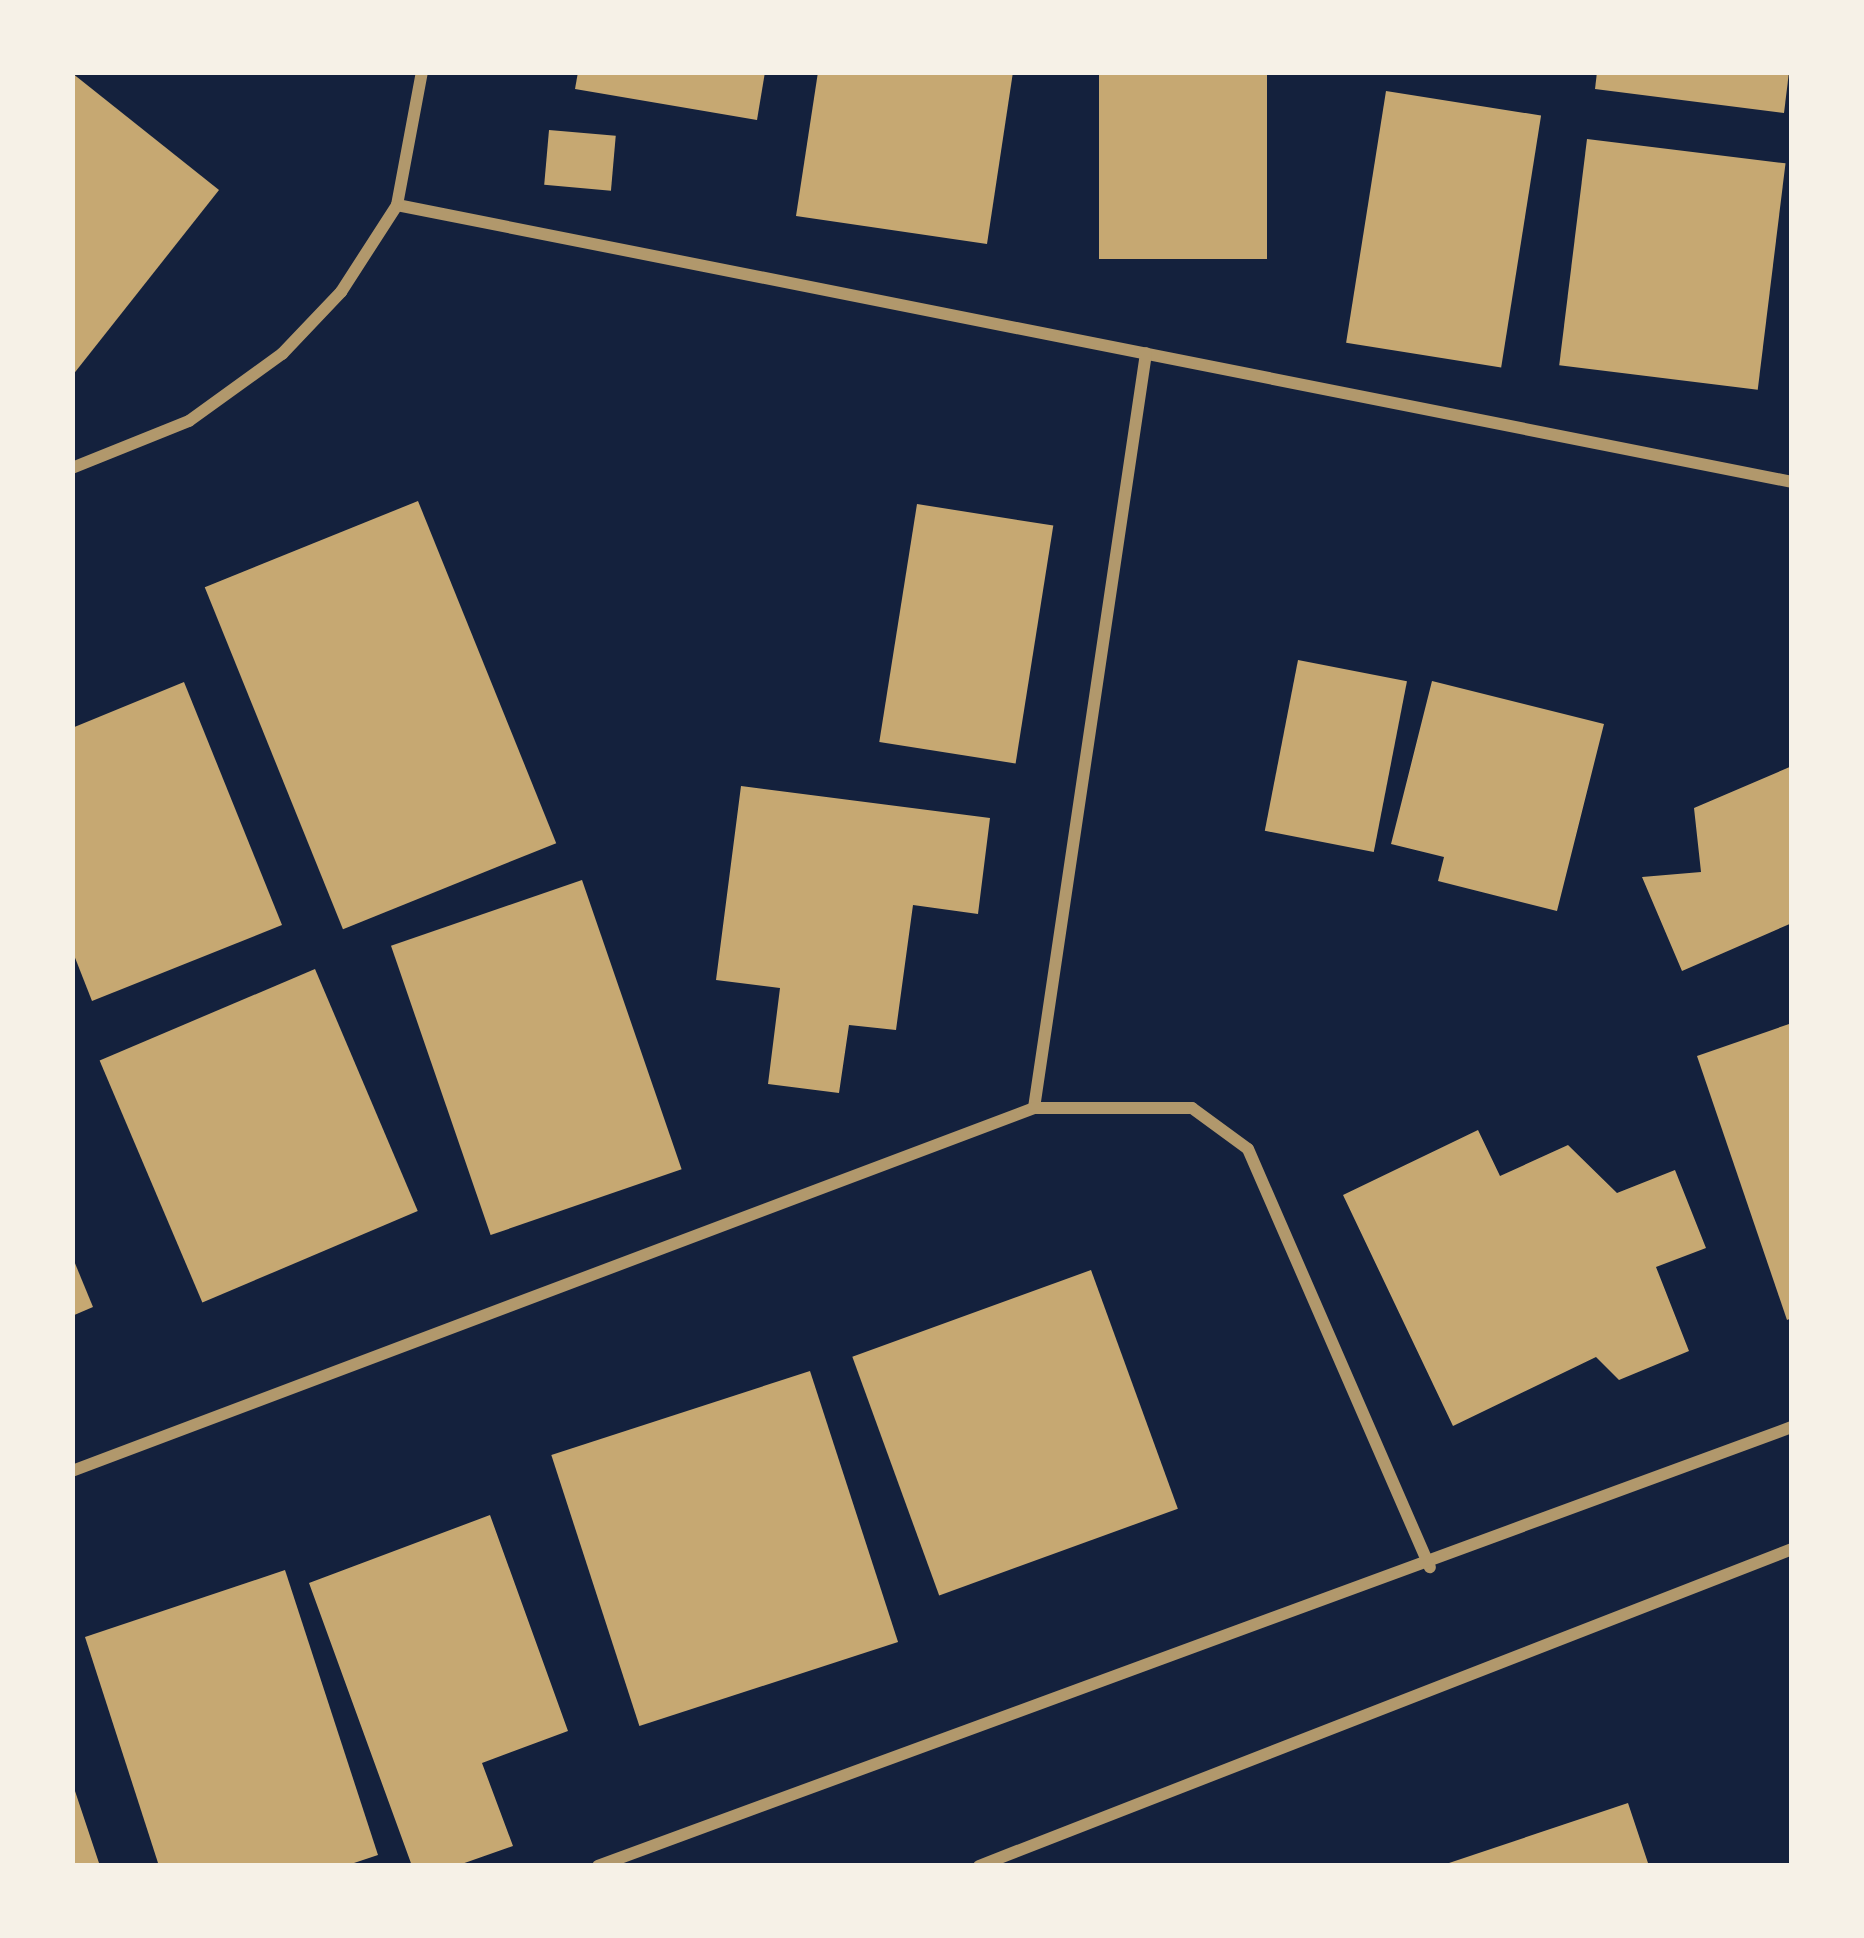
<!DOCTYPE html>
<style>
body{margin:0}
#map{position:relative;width:1864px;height:1938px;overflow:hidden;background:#14213d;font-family:"Fira Sans",sans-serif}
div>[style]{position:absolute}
.building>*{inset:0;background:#c6a872;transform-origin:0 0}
.minor>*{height:12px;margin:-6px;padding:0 6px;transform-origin:6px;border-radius:6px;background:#b1986c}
span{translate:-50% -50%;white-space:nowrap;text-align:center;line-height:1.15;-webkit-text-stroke:9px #f6f1e7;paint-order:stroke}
.frame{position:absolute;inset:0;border:75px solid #f6f1e7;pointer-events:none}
</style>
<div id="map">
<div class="building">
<i style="clip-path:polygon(578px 72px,765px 72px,757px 120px,575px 89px)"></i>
<i style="clip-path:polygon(818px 72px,1013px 72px,987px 244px,796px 216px)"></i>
<i style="left:1099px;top:72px;width:168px;height:187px"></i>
<i style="clip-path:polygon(1597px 72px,1789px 72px,1784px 113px,1595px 89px)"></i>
<i style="clip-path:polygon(72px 73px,219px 190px,72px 376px)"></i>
<i style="left:1386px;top:91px;width:157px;height:255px;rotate:9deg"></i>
<i style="left:549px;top:130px;width:67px;height:55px;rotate:5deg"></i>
<i style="left:1587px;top:139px;width:200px;height:228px;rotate:7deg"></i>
<i style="left:418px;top:501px;width:369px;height:230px;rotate:68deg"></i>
<i style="left:917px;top:504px;width:138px;height:241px;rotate:9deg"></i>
<i style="left:1298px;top:660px;width:111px;height:174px;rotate:11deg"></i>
<i style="clip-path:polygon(1432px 681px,1604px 724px,1557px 911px,1438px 881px,1444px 857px,1391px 844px)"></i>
<i style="clip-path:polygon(184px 682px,282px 925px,92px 1001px,72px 950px,72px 728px)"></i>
<i style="clip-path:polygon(1792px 766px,1792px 923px,1682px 971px,1642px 877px,1701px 872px,1694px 808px)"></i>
<i style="clip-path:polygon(741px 786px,990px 818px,978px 914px,913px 905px,896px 1030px,849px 1025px,839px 1093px,768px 1084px,780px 988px,716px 980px)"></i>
<i style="left:582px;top:880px;width:306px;height:202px;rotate:71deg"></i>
<i style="left:315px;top:969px;width:263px;height:234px;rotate:67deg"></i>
<i style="clip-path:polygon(1792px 1023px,1792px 1318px,1787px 1320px,1697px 1056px)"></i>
<i style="clip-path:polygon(1478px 1130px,1500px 1176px,1568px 1145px,1617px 1193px,1675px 1170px,1706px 1248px,1656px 1267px,1689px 1351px,1619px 1380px,1596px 1357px,1453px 1426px,1343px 1195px)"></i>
<i style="clip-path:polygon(72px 1256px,93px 1307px,72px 1316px)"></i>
<i style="left:1091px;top:1270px;width:254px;height:254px;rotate:70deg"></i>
<i style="left:810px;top:1371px;width:285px;height:272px;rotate:72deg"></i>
<i style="clip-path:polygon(490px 1515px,568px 1731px,482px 1763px,513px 1846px,456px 1866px,412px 1866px,309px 1583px)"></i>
<i style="clip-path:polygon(285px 1570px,378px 1855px,345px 1866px,159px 1866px,85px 1637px)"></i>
<i style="clip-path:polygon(72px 1785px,73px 1785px,100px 1866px,72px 1866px)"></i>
<i style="clip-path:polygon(1628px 1803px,1649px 1866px,1443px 1866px,1443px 1865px)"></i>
</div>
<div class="minor">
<i style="left:397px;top:205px;width:1422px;rotate:11.23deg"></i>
<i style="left:72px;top:468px;width:126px;rotate:-21.9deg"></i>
<i style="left:189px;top:421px;width:115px;rotate:-35.8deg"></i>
<i style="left:282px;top:354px;width:86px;rotate:-46.4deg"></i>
<i style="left:341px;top:292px;width:103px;rotate:-57.2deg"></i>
<i style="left:397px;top:205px;width:135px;rotate:-79.4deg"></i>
<i style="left:1034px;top:1108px;width:763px;rotate:-81.56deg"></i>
<i style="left:72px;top:1471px;width:1028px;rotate:-20.67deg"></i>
<i style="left:1034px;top:1108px;width:158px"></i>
<i style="left:1192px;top:1108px;width:69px;rotate:36.2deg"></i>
<i style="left:1248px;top:1149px;width:456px;rotate:66.5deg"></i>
<i style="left:598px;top:1866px;width:1272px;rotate:-20.19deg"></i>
<i style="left:979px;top:1866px;width:873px;rotate:-21.3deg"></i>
</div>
<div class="frame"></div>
</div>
